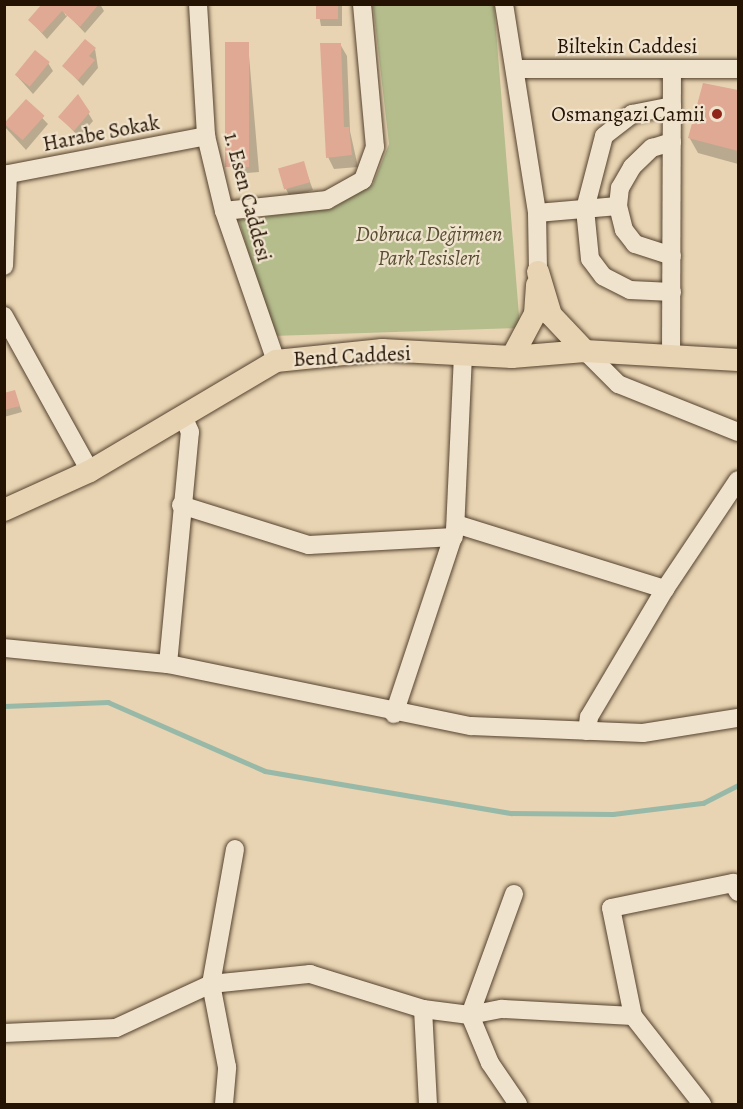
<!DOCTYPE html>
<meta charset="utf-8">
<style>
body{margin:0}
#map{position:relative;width:743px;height:1109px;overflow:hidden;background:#e8d4b2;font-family:Alegreya,serif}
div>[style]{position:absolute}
.green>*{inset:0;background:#b5bd8d}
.shadow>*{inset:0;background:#0003}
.stream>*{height:4.5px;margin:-2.25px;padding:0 2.25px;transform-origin:2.25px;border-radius:2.25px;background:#98b9a8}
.building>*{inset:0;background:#dfa994;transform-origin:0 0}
.roads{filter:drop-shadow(0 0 2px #55422f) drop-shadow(0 0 2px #55422f)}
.minor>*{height:18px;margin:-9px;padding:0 9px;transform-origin:9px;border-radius:9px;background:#f0e3cd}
.major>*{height:22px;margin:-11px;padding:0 11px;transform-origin:11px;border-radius:11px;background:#e8d4b2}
.dots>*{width:16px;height:16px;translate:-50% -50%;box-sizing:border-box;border:3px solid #f0e3cd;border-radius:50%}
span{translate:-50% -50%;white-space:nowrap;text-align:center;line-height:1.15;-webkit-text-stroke:4.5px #f0e3cd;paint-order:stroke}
.street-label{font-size:21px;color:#241203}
.poi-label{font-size:21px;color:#241203}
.right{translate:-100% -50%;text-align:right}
.park-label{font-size:21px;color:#574e33;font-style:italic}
.frame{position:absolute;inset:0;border:6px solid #241203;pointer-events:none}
</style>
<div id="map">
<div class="green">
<i style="clip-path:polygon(373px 5px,494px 5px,520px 328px,272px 336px,239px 220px,333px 208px,373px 184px,389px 144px)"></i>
</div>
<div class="shadow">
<i style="clip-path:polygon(76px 4px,100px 4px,104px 11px,85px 33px,68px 15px,47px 39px,30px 20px,62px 9px,66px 16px)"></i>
<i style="clip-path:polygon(317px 4px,342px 4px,342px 26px,321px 26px)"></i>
<i style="clip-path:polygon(248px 44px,259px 172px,235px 174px,231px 167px)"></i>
<i style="clip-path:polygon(340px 44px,347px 56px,350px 131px,358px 167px,334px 169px,328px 157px)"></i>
<i style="clip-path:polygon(95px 49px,98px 68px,83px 86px,64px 66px)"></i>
<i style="clip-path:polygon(48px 63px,53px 71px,33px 94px,16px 75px)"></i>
<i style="clip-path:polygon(705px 84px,738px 91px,738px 164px,698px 153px,689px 137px)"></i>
<i style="clip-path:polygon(78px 96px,93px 121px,79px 137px,60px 117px)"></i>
<i style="clip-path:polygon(26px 101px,48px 124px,26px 150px,4px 126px)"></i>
<i style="clip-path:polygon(303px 163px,313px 190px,290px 197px,286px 189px)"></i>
<i style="clip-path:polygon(14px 391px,22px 412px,4px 417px,4px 394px)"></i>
</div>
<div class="stream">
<i style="left:4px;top:706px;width:104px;rotate:-2.2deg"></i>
<i style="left:108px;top:702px;width:171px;rotate:23.7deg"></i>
<i style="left:265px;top:771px;width:250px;rotate:9.7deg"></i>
<i style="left:511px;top:813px;width:102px;rotate:0.6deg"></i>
<i style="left:613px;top:814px;width:91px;rotate:-7deg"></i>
<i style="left:703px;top:803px;width:39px;rotate:-27deg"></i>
</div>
<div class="building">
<i style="clip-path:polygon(42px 4px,99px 4px,80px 27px,62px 11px,42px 33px,28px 20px)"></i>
<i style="left:316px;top:4px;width:22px;height:15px"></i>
<i style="clip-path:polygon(85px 39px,96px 48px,89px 56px,95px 60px,78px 80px,62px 66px)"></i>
<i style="left:225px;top:42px;width:24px;height:125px"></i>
<i style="clip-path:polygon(320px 43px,341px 43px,344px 127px,349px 127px,352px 155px,326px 158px)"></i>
<i style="left:35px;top:50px;width:19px;height:32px;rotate:39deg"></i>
<i style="clip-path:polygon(703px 83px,738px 90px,738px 151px,688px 138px)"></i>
<i style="clip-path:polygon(78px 94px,90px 112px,74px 131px,58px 117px)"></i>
<i style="left:26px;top:99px;width:25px;height:33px;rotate:42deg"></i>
<i style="left:304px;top:161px;width:22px;height:27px;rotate:74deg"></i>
<i style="clip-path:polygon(15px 390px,20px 406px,4px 410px,4px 393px)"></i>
</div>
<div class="roads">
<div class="minor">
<i style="left:198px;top:4px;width:132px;rotate:86.5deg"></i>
<i style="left:206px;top:136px;width:77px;rotate:76.5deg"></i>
<i style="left:224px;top:211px;width:159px;rotate:70.9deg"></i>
<i style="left:504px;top:4px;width:212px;rotate:81deg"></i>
<i style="left:537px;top:213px;width:59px;rotate:89deg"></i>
<i style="left:515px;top:69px;width:223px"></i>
<i style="left:4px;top:175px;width:206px;rotate:-10.9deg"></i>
<i style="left:224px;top:211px;width:104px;rotate:-6.1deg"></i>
<i style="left:327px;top:200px;width:41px;rotate:-29.1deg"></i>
<i style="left:363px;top:180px;width:35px;rotate:-70deg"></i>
<i style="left:375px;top:147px;width:144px;rotate:-95.2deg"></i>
<i style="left:537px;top:213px;width:81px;rotate:-4.9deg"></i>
<i style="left:672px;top:256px;width:39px;rotate:-162deg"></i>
<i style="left:635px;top:244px;width:18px;rotate:-128deg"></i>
<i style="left:624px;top:230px;width:25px;rotate:-104deg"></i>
<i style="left:618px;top:206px;width:18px;rotate:-84deg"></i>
<i style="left:620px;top:188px;width:24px;rotate:-60deg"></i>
<i style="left:632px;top:167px;width:28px;rotate:-44deg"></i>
<i style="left:652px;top:148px;width:21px;rotate:-17deg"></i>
<i style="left:4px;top:266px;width:92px;rotate:-87.5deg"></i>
<i style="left:672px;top:292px;width:42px;rotate:-177.3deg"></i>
<i style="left:630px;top:290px;width:30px;rotate:-153deg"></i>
<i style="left:603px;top:276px;width:21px;rotate:-127deg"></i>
<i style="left:590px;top:259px;width:50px;rotate:-95.7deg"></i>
<i style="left:585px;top:209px;width:75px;rotate:-75.4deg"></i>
<i style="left:604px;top:136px;width:36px;rotate:-38deg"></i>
<i style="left:632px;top:114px;width:41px;rotate:-11.3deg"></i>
<i style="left:4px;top:316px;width:177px;rotate:61deg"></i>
<i style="left:585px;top:351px;width:47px;rotate:45deg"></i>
<i style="left:618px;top:384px;width:129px;rotate:21.8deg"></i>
<i style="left:671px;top:355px;width:286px;rotate:-89.8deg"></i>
<i style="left:181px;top:505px;width:134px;rotate:17.4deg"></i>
<i style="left:309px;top:545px;width:145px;rotate:-3.2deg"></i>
<i style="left:456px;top:524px;width:219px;rotate:17.3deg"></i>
<i style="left:4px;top:648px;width:165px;rotate:5.6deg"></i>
<i style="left:168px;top:664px;width:309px;rotate:11.6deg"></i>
<i style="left:471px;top:726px;width:172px;rotate:2.3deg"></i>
<i style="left:643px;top:733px;width:96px;rotate:-9deg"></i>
<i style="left:168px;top:664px;width:233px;rotate:-84.6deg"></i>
<i style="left:190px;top:432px;width:17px;rotate:-114deg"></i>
<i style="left:394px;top:714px;width:193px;rotate:-71.6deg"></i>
<i style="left:455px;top:531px;width:177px;rotate:-87.4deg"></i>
<i style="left:587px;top:731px;width:14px;rotate:-82deg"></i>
<i style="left:589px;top:717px;width:149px;rotate:-59.3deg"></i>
<i style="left:665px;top:589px;width:131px;rotate:-56.2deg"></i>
<i style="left:514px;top:894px;width:129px;rotate:110deg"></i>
<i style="left:470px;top:1015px;width:52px;rotate:67.4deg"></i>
<i style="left:490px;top:1063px;width:50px;rotate:55.7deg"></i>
<i style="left:423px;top:1009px;width:95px;rotate:87deg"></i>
<i style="left:4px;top:1033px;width:112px;rotate:-2.6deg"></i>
<i style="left:116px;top:1028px;width:105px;rotate:-24.9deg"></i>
<i style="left:211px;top:984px;width:100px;rotate:-5.8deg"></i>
<i style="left:310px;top:974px;width:118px;rotate:17.2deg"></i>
<i style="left:423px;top:1009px;width:47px;rotate:7.3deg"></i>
<i style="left:470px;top:1015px;width:33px;rotate:-11deg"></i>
<i style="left:502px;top:1009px;width:131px;rotate:3.1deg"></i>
<i style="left:224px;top:1104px;width:37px;rotate:-85deg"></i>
<i style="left:227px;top:1067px;width:85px;rotate:-100.9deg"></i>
<i style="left:211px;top:984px;width:137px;rotate:-79.9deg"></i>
<i style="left:702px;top:1104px;width:112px;rotate:-128.1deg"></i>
<i style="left:633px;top:1016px;width:110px;rotate:-101.5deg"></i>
<i style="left:611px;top:908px;width:125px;rotate:-11.6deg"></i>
<i style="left:733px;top:883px;width:10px;rotate:61deg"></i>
</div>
<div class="major">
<i style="left:538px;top:272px;width:45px;rotate:73.2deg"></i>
<i style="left:551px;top:315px;width:50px;rotate:46.6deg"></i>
<i style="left:512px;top:357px;width:49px;rotate:-61.9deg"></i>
<i style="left:535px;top:314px;width:29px;rotate:-86deg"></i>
<i style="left:4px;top:510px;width:94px;rotate:-24.4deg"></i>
<i style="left:90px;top:471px;width:216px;rotate:-30.6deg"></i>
<i style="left:276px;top:361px;width:107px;rotate:-5.9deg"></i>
<i style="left:382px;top:350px;width:130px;rotate:3.1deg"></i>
<i style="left:512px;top:357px;width:73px;rotate:-4.7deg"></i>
<i style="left:585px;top:351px;width:153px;rotate:3.4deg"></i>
</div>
</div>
<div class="dots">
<i style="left:717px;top:114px;background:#8f2418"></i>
</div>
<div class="street-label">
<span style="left:627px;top:46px">Biltekin Caddesi</span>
<span style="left:101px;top:133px;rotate:-11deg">Harabe Sokak</span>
<span style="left:248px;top:197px;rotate:75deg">1. Esen Caddesi</span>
<span style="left:352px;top:356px;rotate:-3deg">Bend Caddesi</span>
</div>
<div class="poi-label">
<span class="right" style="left:705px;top:114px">Osmangazi Camii</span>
</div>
<div class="park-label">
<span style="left:429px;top:246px">Dobruca Değirmen<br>Park Tesisleri</span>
</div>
<div class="frame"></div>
</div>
